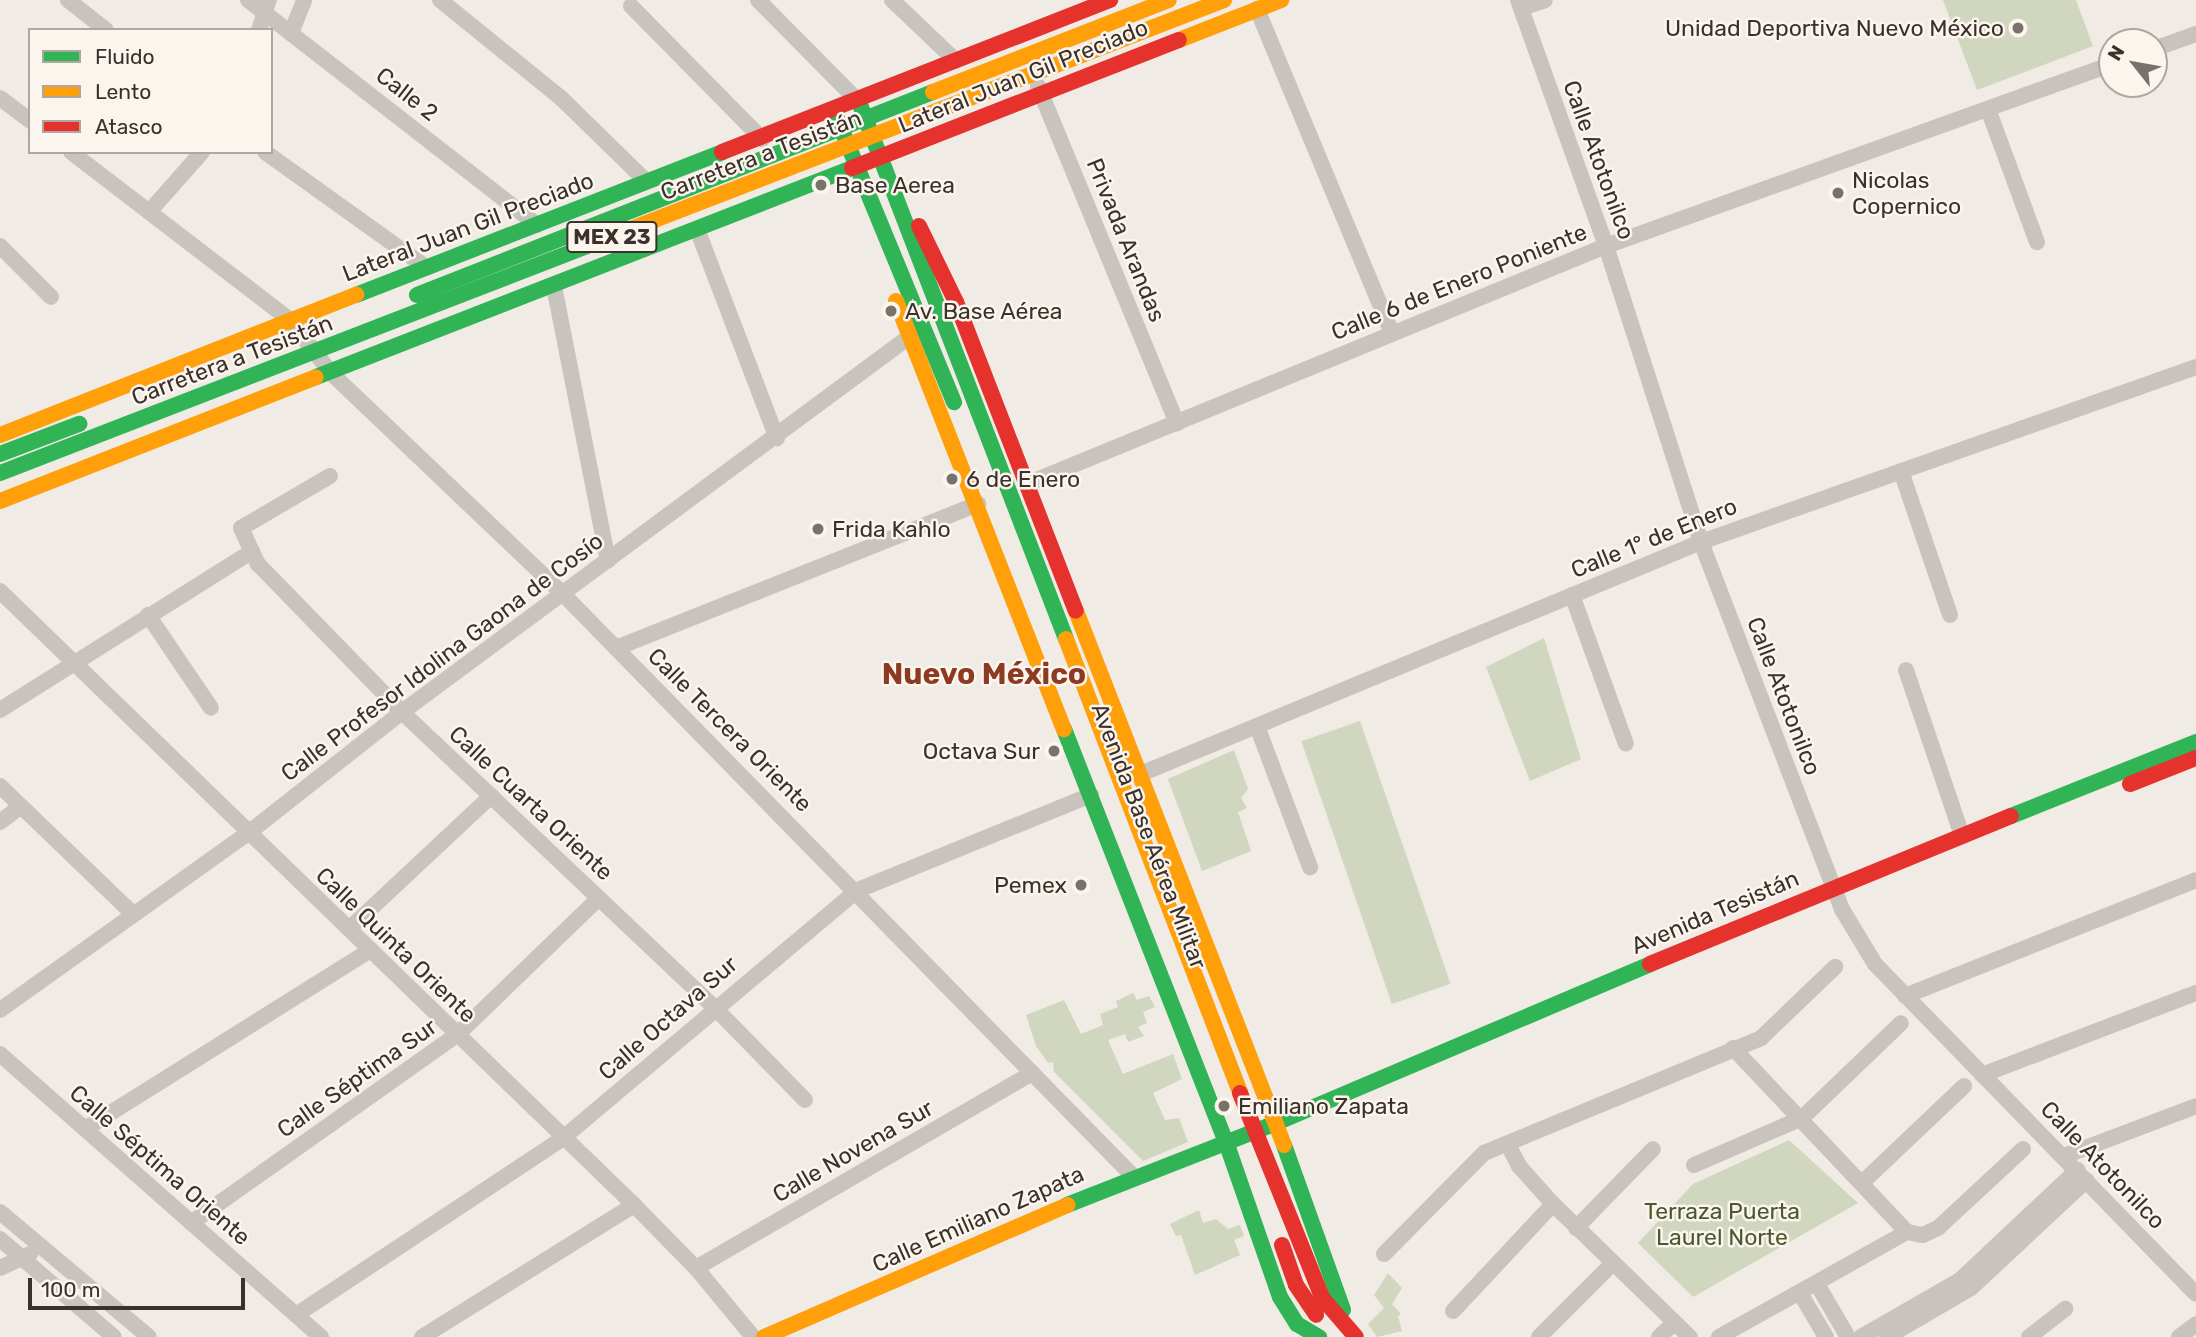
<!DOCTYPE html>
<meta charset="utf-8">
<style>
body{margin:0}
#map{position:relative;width:2196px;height:1337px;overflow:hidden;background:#f0ebe5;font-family:Rubik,sans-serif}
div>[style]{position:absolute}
.green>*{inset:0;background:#d1d6bf;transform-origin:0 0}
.street>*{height:16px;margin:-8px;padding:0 8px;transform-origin:8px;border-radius:8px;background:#c9c3be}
.fast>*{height:16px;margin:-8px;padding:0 8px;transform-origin:8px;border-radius:8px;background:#30b455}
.slow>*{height:16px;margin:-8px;padding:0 8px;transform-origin:8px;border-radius:8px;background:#ff9f0a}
.jam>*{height:16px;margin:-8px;padding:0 8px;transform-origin:8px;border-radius:8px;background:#e5322d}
.dots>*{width:19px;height:19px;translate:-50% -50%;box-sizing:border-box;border:4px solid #fbf5ee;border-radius:50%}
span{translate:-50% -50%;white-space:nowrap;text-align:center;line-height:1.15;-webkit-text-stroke:5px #fbf5ee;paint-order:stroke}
.shield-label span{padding:2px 5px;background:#fbf5ee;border:2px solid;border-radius:5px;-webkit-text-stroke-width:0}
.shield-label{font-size:21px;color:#3b302b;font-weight:700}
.poi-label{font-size:23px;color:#3b302b}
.right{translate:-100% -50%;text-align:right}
.left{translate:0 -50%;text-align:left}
.street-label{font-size:23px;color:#3b302b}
.park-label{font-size:23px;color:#4a5a2e}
.district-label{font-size:30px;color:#8c3b22;font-weight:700}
.legend{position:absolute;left:28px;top:28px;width:245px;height:126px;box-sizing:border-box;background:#fbf5ee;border:2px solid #aea6a0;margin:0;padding:9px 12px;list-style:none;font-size:21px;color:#3b302b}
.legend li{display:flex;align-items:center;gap:14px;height:35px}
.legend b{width:35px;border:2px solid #aea6a0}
.north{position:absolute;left:2098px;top:28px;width:70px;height:70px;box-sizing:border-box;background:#fbf5ee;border:2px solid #aea6a0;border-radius:50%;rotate:301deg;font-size:19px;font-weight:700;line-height:28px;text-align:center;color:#3b302b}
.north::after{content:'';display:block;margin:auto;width:24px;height:32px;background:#7a716c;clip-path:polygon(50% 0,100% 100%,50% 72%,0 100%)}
.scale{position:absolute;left:28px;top:1278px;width:217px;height:32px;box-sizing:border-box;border:4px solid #3b302b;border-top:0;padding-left:9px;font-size:21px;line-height:24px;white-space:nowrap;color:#3b302b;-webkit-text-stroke:5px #fbf5ee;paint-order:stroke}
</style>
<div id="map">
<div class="green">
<i style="clip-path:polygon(1943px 0,2076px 0,2093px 46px,1977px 90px)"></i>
<i style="clip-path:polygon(1544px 638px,1581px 759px,1530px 781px,1486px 667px)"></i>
<i style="left:1360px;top:721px;width:278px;height:62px;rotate:71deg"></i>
<i style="clip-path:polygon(1234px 750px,1248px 789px,1241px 798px,1247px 808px,1238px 812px,1251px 851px,1202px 871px,1168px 779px)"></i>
<i style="clip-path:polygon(1133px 993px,1137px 1000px,1149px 996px,1155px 1007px,1143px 1012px,1147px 1023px,1138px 1027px,1144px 1036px,1128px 1042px,1125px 1034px,1108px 1040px,1123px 1074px,1173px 1054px,1182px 1079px,1153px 1093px,1165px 1120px,1179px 1118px,1188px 1142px,1143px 1161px,1054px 1072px,1053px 1062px,1048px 1063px,1036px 1046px,1026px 1015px,1064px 1000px,1081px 1034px,1103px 1025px,1100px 1014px,1118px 1007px,1116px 1001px)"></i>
<i style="clip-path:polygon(1789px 1140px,1858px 1203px,1693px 1297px,1638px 1243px,1693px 1184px)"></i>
<i style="clip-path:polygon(1199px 1210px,1203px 1223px,1216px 1219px,1228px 1229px,1240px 1225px,1244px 1236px,1234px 1240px,1240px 1255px,1195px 1275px,1181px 1235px,1176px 1236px,1170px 1224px)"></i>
<i style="clip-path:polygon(1388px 1273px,1402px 1288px,1392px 1304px,1401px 1314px,1398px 1316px,1402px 1331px,1377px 1337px,1368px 1324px,1384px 1308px,1374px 1295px)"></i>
</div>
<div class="street">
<i style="left:68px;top:0;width:48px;rotate:38.3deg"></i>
<i style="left:248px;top:0;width:366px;rotate:37.9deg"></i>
<i style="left:440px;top:0;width:156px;rotate:39deg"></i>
<i style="left:561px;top:98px;width:119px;rotate:44.3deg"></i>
<i style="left:758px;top:0;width:144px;rotate:45.3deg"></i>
<i style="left:892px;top:0;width:88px;rotate:43.6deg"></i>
<i style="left:1518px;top:0;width:261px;rotate:70.3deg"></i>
<i style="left:1606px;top:246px;width:311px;rotate:72.2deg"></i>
<i style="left:1701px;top:542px;width:395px;rotate:69deg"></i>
<i style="left:1843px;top:911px;width:62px;rotate:58.9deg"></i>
<i style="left:1875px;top:964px;width:460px;rotate:45.8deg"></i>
<i style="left:631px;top:6px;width:187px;rotate:45.4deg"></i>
<i style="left:1521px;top:8px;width:25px;rotate:-18deg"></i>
<i style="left:1257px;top:9px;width:351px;rotate:67.4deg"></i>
<i style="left:259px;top:30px;width:32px;rotate:-72deg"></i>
<i style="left:291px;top:33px;width:35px;rotate:-68deg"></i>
<i style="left:2154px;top:49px;width:45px;rotate:-19.7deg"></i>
<i style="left:1038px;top:86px;width:365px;rotate:67.6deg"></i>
<i style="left:0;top:98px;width:38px;rotate:37deg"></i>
<i style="left:1988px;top:109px;width:142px;rotate:69.8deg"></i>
<i style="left:71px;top:152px;width:277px;rotate:37.5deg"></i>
<i style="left:291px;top:321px;width:66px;rotate:52.4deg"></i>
<i style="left:331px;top:373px;width:320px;rotate:43.6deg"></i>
<i style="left:563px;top:594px;width:815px;rotate:45.6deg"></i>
<i style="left:265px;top:152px;width:199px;rotate:35.6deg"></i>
<i style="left:149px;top:212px;width:80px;rotate:-48.5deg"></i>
<i style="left:697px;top:229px;width:224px;rotate:69.1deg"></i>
<i style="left:0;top:246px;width:72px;rotate:45deg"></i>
<i style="left:554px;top:286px;width:280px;rotate:78.9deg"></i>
<i style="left:1901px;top:471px;width:152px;rotate:71.2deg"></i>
<i style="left:330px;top:476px;width:103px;rotate:149.7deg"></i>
<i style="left:241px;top:528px;width:40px;rotate:65deg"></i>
<i style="left:258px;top:564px;width:206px;rotate:45.8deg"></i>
<i style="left:402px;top:712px;width:429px;rotate:43.4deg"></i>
<i style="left:714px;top:1007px;width:130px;rotate:45.6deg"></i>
<i style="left:1027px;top:484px;width:626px;rotate:-22.35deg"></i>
<i style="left:1606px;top:246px;width:538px;rotate:-19.78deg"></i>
<i style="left:0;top:591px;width:883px;rotate:44.08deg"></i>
<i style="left:634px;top:1205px;width:88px;rotate:45.5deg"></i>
<i style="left:696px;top:1268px;width:89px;rotate:50.4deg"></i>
<i style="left:1572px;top:595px;width:158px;rotate:70.1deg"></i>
<i style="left:148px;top:615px;width:112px;rotate:55.9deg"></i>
<i style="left:616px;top:648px;width:390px;rotate:-21.7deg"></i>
<i style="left:1906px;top:670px;width:174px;rotate:71.3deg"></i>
<i style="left:0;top:710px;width:298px;rotate:-32.2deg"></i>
<i style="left:1257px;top:726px;width:151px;rotate:69.4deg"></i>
<i style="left:1138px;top:775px;width:609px;rotate:-22.48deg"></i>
<i style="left:1701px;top:542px;width:525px;rotate:-19.47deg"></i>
<i style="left:0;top:786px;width:185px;rotate:43.9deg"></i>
<i style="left:0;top:822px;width:25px;rotate:-37deg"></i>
<i style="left:349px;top:929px;width:195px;rotate:-43.1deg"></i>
<i style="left:1905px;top:996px;width:313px;rotate:-21.7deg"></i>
<i style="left:0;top:1010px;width:303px;rotate:-35.5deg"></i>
<i style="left:247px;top:834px;width:197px;rotate:-38.2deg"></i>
<i style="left:402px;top:712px;width:631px;rotate:-36.49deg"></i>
<i style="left:1733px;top:1048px;width:253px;rotate:46.6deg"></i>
<i style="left:0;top:1054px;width:428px;rotate:41.4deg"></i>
<i style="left:1982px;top:1075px;width:229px;rotate:-21deg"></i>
<i style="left:85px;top:1129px;width:337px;rotate:-32.1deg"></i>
<i style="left:1508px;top:1145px;width:24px;rotate:62deg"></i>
<i style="left:1519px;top:1166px;width:51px;rotate:48.2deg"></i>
<i style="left:1553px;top:1204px;width:191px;rotate:44.2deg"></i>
<i style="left:2064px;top:1156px;width:141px;rotate:-20.7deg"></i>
<i style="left:1694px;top:1165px;width:118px;rotate:-23.5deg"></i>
<i style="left:1802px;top:1118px;width:137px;rotate:-43.8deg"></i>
<i style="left:1864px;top:1181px;width:138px;rotate:-43.5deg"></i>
<i style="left:0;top:1212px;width:194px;rotate:40deg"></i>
<i style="left:191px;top:1223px;width:326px;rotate:-35.3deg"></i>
<i style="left:457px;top:1035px;width:197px;rotate:-44deg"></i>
<i style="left:1576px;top:1228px;width:110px;rotate:-45.7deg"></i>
<i style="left:1907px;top:1232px;width:16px;rotate:11deg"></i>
<i style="left:1923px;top:1235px;width:17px;rotate:-25deg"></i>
<i style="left:1938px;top:1228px;width:116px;rotate:-42.9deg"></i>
<i style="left:0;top:1239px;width:150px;rotate:40.7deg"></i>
<i style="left:1384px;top:1254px;width:142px;rotate:-45.3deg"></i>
<i style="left:1484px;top:1153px;width:300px;rotate:-22.5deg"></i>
<i style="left:1761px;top:1038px;width:103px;rotate:-43.8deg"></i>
<i style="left:0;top:1268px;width:33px;rotate:-25deg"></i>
<i style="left:696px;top:1268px;width:389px;rotate:-30.1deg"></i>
<i style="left:1817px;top:1284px;width:61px;rotate:59.7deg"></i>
<i style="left:1800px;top:1293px;width:51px;rotate:59.4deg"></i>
<i style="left:1453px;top:1311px;width:146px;rotate:-46.9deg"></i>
<i style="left:296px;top:1315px;width:320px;rotate:-33.5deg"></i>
<i style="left:563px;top:1138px;width:385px;rotate:-40.1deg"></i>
<i style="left:858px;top:890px;width:252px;rotate:-22.2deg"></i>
<i style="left:422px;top:1337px;width:250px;rotate:-31.9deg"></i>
<i style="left:1539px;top:1337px;width:105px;rotate:-45deg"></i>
<i style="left:1659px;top:1337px;width:21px;rotate:-43deg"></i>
<i style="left:1719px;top:1337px;width:215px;rotate:-29.2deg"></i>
<i style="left:1861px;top:1337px;width:114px;rotate:-29.9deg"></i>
<i style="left:1960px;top:1280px;width:161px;rotate:-43.2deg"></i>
<i style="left:1887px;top:1337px;width:97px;rotate:-30.3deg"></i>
<i style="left:1971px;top:1288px;width:158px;rotate:-43deg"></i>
<i style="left:2029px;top:1337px;width:46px;rotate:-37.9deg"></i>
<i style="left:2179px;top:1337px;width:21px;rotate:-37deg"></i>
</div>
<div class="fast">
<i style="left:859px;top:102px;width:576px;rotate:68.92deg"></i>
<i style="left:834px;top:111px;width:315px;rotate:67.6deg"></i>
<i style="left:356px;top:295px;width:393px;rotate:-21.3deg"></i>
<i style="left:417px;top:295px;width:554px;rotate:-21.48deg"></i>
<i style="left:316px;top:377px;width:575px;rotate:-21.3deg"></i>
<i style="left:0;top:454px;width:85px;rotate:-20.8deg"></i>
<i style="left:0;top:473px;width:643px;rotate:-21.14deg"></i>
<i style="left:1064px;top:729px;width:444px;rotate:68.6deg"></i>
<i style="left:1226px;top:1142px;width:164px;rotate:70.8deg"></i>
<i style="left:1280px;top:1297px;width:32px;rotate:58deg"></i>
<i style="left:1297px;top:1324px;width:26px;rotate:31deg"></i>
<i style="left:2011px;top:816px;width:199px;rotate:-21.8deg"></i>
<i style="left:1284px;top:1145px;width:175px;rotate:70.3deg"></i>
<i style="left:1067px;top:1205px;width:225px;rotate:-21.4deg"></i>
<i style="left:1276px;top:1123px;width:406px;rotate:-23deg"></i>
</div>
<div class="slow">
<i style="left:1179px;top:40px;width:110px;rotate:-21.4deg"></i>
<i style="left:933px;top:92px;width:253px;rotate:-21.3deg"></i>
<i style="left:600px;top:241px;width:669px;rotate:-21.12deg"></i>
<i style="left:896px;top:301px;width:460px;rotate:68.6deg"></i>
<i style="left:0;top:435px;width:383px;rotate:-21.5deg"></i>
<i style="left:0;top:501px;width:339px;rotate:-21.4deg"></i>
<i style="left:1076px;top:611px;width:573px;rotate:68.72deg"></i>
<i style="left:1066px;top:639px;width:486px;rotate:69deg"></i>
<i style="left:764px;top:1337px;width:331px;rotate:-23.5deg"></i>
</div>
<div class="jam">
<i style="left:722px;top:152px;width:417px;rotate:-21.4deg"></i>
<i style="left:852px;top:168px;width:351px;rotate:-21.4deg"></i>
<i style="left:919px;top:226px;width:85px;rotate:64deg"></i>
<i style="left:956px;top:302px;width:331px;rotate:68.8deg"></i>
<i style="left:2130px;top:784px;width:71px;rotate:-21.5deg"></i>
<i style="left:1650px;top:964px;width:390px;rotate:-22.3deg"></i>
<i style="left:1240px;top:1093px;width:222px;rotate:68.1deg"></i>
<i style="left:1323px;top:1299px;width:50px;rotate:49deg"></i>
<i style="left:1282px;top:1245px;width:42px;rotate:70.7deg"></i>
<i style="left:1296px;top:1285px;width:36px;rotate:56deg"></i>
</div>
<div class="dots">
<i style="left:2018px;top:28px;background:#7a716c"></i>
<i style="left:821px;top:185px;background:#7a716c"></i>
<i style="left:1838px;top:193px;background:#7a716c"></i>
<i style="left:891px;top:311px;background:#7a716c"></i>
<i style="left:952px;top:479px;background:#7a716c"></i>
<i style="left:818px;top:529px;background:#7a716c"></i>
<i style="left:1054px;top:751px;background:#7a716c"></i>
<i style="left:1081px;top:885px;background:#7a716c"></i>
<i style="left:1224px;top:1106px;background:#7a716c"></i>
</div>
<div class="shield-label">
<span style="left:612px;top:237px">MEX 23</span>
</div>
<div class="poi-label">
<span class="right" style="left:2004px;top:28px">Unidad Deportiva Nuevo México</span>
<span class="left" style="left:1852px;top:193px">Nicolas<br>Copernico</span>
<span class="left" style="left:835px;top:185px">Base Aerea</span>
<span class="left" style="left:905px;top:311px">Av. Base Aérea</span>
<span class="left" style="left:966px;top:479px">6 de Enero</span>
<span class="left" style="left:832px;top:529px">Frida Kahlo</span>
<span class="right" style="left:1040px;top:751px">Octava Sur</span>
<span class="right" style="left:1067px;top:885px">Pemex</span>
<span class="left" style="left:1238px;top:1106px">Emiliano Zapata</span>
</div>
<div class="street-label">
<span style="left:1023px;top:76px;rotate:-22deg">Lateral Juan Gil Preciado</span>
<span style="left:407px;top:94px;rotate:38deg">Calle 2</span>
<span style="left:761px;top:155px;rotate:-21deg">Carretera a Tesistán</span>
<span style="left:1599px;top:160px;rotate:70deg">Calle Atotonilco</span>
<span style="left:468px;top:227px;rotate:-21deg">Lateral Juan Gil Preciado</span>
<span style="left:1126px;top:240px;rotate:68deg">Privada Arandas</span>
<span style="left:1459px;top:282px;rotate:-22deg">Calle 6 de Enero Poniente</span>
<span style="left:232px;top:360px;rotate:-21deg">Carretera a Tesistán</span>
<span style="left:1654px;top:538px;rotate:-22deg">Calle 1° de Enero</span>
<span style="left:442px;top:657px;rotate:-37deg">Calle Profesor Idolina Gaona de Cosío</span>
<span style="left:1784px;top:696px;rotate:69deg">Calle Atotonilco</span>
<span style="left:730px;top:730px;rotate:45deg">Calle Tercera Oriente</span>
<span style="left:531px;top:803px;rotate:43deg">Calle Cuarta Oriente</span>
<span style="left:1149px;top:836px;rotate:69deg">Avenida Base Aérea Militar</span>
<span style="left:1715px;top:912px;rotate:-23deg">Avenida Tesistán</span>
<span style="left:396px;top:945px;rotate:44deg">Calle Quinta Oriente</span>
<span style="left:668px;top:1018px;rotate:-41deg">Calle Octava Sur</span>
<span style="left:357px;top:1078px;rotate:-35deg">Calle Séptima Sur</span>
<span style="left:853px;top:1151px;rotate:-30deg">Calle Novena Sur</span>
<span style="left:160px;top:1165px;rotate:41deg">Calle Séptima Oriente</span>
<span style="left:2103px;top:1165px;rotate:46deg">Calle Atotonilco</span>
<span style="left:978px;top:1219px;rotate:-24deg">Calle Emiliano Zapata</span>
</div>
<div class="park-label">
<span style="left:1722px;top:1224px">Terraza Puerta<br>Laurel Norte</span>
</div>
<div class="district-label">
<span style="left:984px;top:674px">Nuevo México</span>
</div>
<ul class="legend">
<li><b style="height:9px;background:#30b455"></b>Fluido</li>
<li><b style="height:9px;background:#ff9f0a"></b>Lento</li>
<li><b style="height:9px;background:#e5322d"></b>Atasco</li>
</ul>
<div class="north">N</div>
<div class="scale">100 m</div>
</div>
